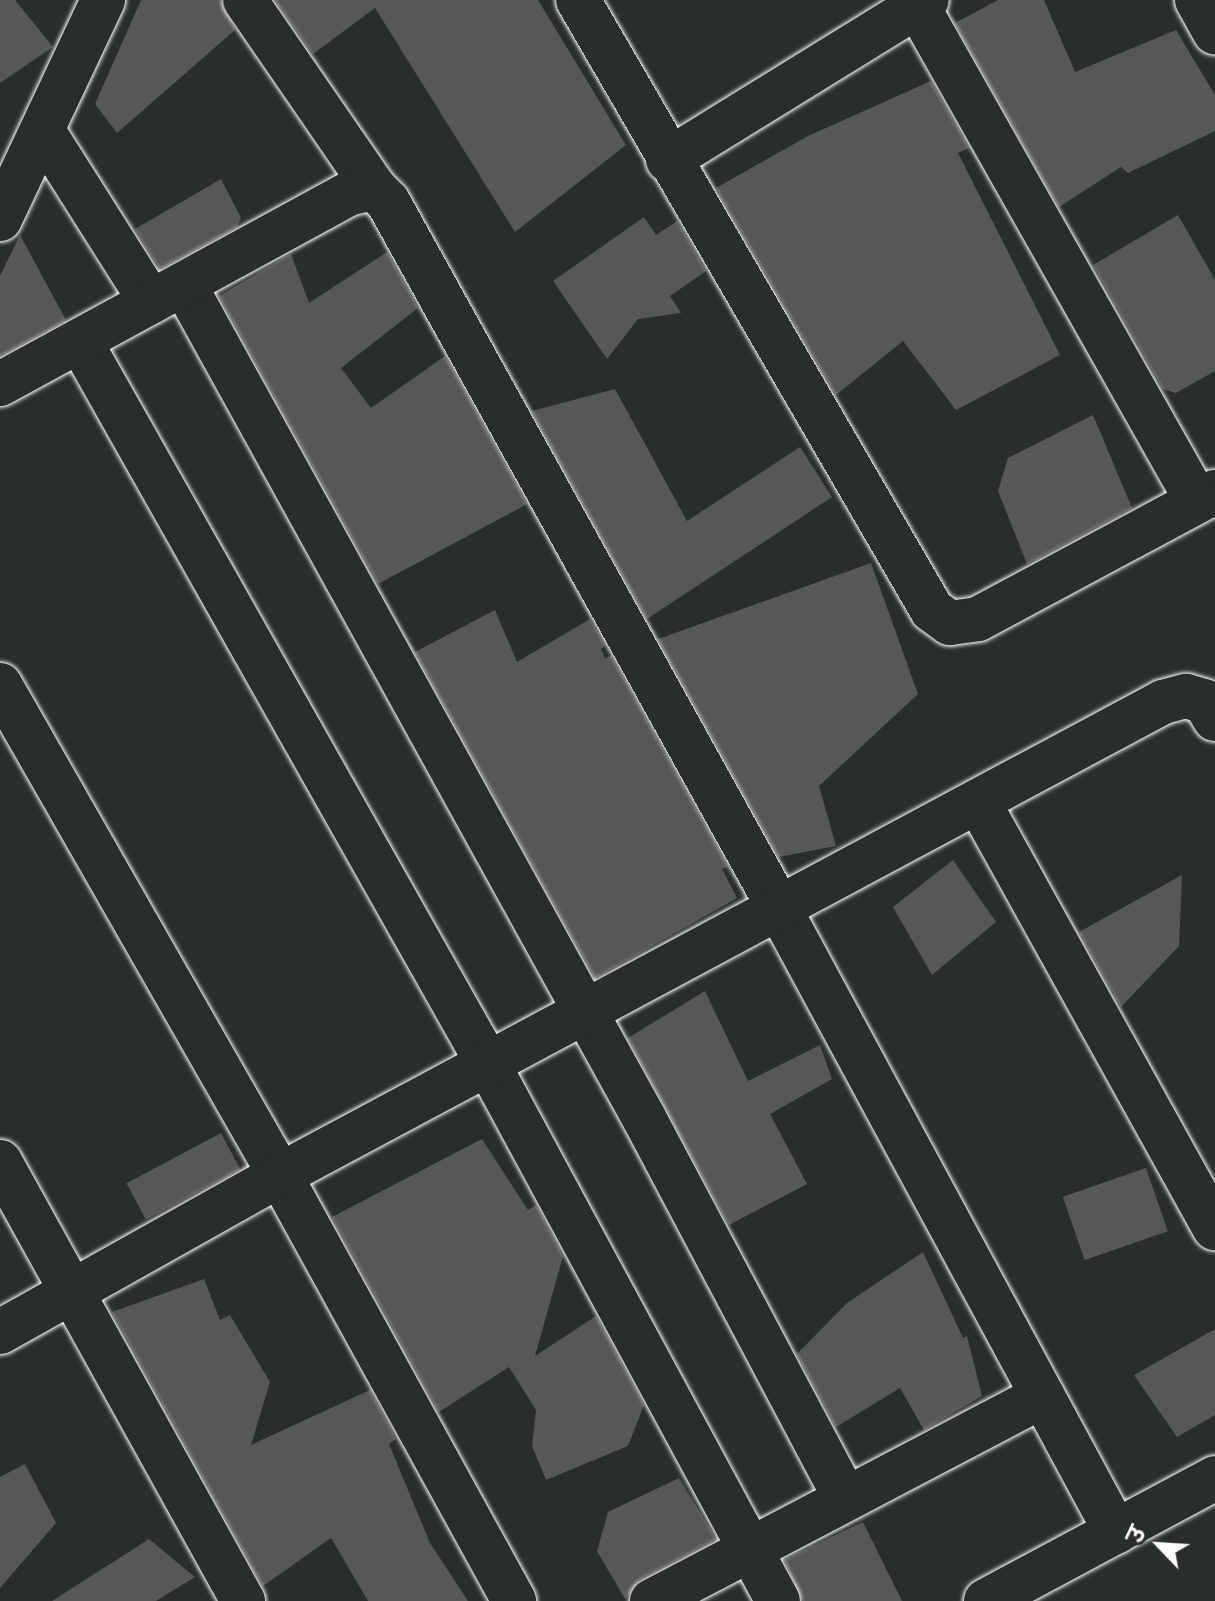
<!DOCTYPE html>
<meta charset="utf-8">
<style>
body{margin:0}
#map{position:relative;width:1215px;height:1601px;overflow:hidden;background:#2a2d2e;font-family:Sriracha,"Playpen Sans Deva",sans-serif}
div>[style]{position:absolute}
.building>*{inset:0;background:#555758;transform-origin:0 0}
.roads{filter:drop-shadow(0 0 2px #fff) drop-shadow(0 0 2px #fff)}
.minor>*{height:44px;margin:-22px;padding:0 22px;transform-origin:22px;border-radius:22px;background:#2a2d2e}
span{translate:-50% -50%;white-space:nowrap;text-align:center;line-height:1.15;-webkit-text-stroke:6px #2a2d2e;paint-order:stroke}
.north{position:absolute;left:1119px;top:1505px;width:80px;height:80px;-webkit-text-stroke:6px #2a2d2e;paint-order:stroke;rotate:295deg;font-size:22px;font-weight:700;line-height:32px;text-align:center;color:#fff}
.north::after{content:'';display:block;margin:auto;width:28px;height:36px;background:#fff;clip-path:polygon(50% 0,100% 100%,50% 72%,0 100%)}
</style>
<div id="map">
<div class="building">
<i style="clip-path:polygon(0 0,15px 0,53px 47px,0 83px)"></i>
<i style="clip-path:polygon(141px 0,220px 0,235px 30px,117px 133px,95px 104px)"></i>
<i style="clip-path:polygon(275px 0,538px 0,626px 145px,515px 232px,375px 8px,313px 54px)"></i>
<i style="clip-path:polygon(998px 0,1044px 0,1075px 72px,1176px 30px,1215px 95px,1215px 131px,1128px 173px,1121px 167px,1059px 207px,955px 23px)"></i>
<i style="clip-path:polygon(931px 81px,969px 148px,958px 153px,1060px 355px,956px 410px,903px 341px,836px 395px,716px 188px,808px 136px)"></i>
<i style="clip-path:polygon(221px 179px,241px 218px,237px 227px,160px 269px,135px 229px)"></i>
<i style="clip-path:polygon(1178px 215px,1215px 280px,1215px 371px,1176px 393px,1163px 389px,1093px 265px)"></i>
<i style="clip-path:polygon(644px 217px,656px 235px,677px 221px,706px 271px,670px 296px,681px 313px,638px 319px,607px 359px,553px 281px)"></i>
<i style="clip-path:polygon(20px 235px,66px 320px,0 356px,0 276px)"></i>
<i style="clip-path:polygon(387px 252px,418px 308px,341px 368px,371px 408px,445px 356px,527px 504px,378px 584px,219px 296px,291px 254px,309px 303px)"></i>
<i style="clip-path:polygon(615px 389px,687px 521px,800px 447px,832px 497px,647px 619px,532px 411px)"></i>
<i style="clip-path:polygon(1093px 415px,1132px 508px,1027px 564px,998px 491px,1008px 458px)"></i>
<i style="clip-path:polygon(871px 563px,918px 694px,819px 786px,836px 846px,779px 857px,658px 639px)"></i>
<i style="clip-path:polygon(495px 610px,517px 662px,590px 619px,605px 646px,601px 649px,605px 658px,611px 656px,728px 867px,722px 869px,737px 898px,595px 978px,415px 652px)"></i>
<i style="clip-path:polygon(953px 860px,996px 922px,932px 975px,893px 907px)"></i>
<i style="clip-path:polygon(1182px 875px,1179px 946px,1121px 1007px,1079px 932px)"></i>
<i style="clip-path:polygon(705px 991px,748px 1081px,820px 1045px,832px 1079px,770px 1114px,807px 1184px,729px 1225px,628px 1038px)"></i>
<i style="left:221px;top:1133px;width:41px;height:107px;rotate:62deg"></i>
<i style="clip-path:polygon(482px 1139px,528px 1210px,536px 1205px,563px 1256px,535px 1356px,596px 1316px,644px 1405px,628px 1446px,546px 1480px,532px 1446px,536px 1410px,509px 1367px,439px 1412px,332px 1217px)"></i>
<i style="left:1146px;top:1168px;width:67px;height:88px;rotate:71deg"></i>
<i style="clip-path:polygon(923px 1252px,963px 1338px,967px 1336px,982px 1396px,924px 1430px,900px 1388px,836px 1427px,797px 1354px,847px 1303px)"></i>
<i style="clip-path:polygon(204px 1279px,220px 1320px,230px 1315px,270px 1382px,251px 1445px,370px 1390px,396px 1439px,389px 1444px,430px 1543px,468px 1601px,368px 1601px,331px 1538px,263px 1586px,112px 1312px)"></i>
<i style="clip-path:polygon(1215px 1329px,1215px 1415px,1177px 1437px,1134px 1375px)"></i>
<i style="clip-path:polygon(25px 1464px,56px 1523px,0 1588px,0 1477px)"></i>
<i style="clip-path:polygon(679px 1478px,716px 1539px,640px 1579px,625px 1599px,597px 1551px,608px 1512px)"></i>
<i style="clip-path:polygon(863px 1522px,902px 1601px,803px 1601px,784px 1560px)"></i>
<i style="clip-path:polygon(149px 1539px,195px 1577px,156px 1601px,52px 1601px)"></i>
</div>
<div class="roads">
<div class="minor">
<i style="left:245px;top:0;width:228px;rotate:55.5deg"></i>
<i style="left:578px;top:0;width:705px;rotate:59.87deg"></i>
<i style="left:932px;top:610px;width:22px;rotate:36deg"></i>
<i style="left:950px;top:623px;width:28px;rotate:-8deg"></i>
<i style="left:978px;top:619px;width:269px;rotate:-28.2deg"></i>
<i style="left:914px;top:0;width:575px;rotate:60.54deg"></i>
<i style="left:1197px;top:0;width:37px;rotate:61deg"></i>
<i style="left:43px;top:131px;width:202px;rotate:57.7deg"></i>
<i style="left:668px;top:160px;width:304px;rotate:-31.7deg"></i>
<i style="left:0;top:219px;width:242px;rotate:-64.8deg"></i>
<i style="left:184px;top:284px;width:952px;rotate:61.12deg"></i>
<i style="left:644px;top:1118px;width:431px;rotate:62.1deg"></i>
<i style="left:80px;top:341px;width:830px;rotate:60.56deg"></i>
<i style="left:488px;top:1064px;width:610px;rotate:61.63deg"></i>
<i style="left:0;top:384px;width:400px;rotate:-28.6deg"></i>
<i style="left:351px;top:193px;width:24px;rotate:-12deg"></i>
<i style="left:374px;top:188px;width:20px;rotate:45deg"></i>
<i style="left:388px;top:202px;width:807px;rotate:61.02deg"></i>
<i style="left:779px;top:908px;width:709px;rotate:61.63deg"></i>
<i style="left:0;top:685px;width:564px;rotate:60.26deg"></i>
<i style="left:280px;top:1175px;width:486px;rotate:61.2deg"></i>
<i style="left:979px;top:803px;width:486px;rotate:61deg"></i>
<i style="left:0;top:1162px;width:502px;rotate:61.03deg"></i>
<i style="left:0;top:1332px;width:321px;rotate:-29.3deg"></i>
<i style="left:280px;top:1175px;width:1002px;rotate:-28.18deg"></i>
<i style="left:1163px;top:702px;width:24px;rotate:-15deg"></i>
<i style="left:1186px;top:696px;width:19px;rotate:16deg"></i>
<i style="left:1204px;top:701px;width:21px;rotate:59deg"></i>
<i style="left:652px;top:1601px;width:441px;rotate:-27.7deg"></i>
<i style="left:986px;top:1601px;width:260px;rotate:-28.2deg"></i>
</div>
</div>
<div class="north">उ</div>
</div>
